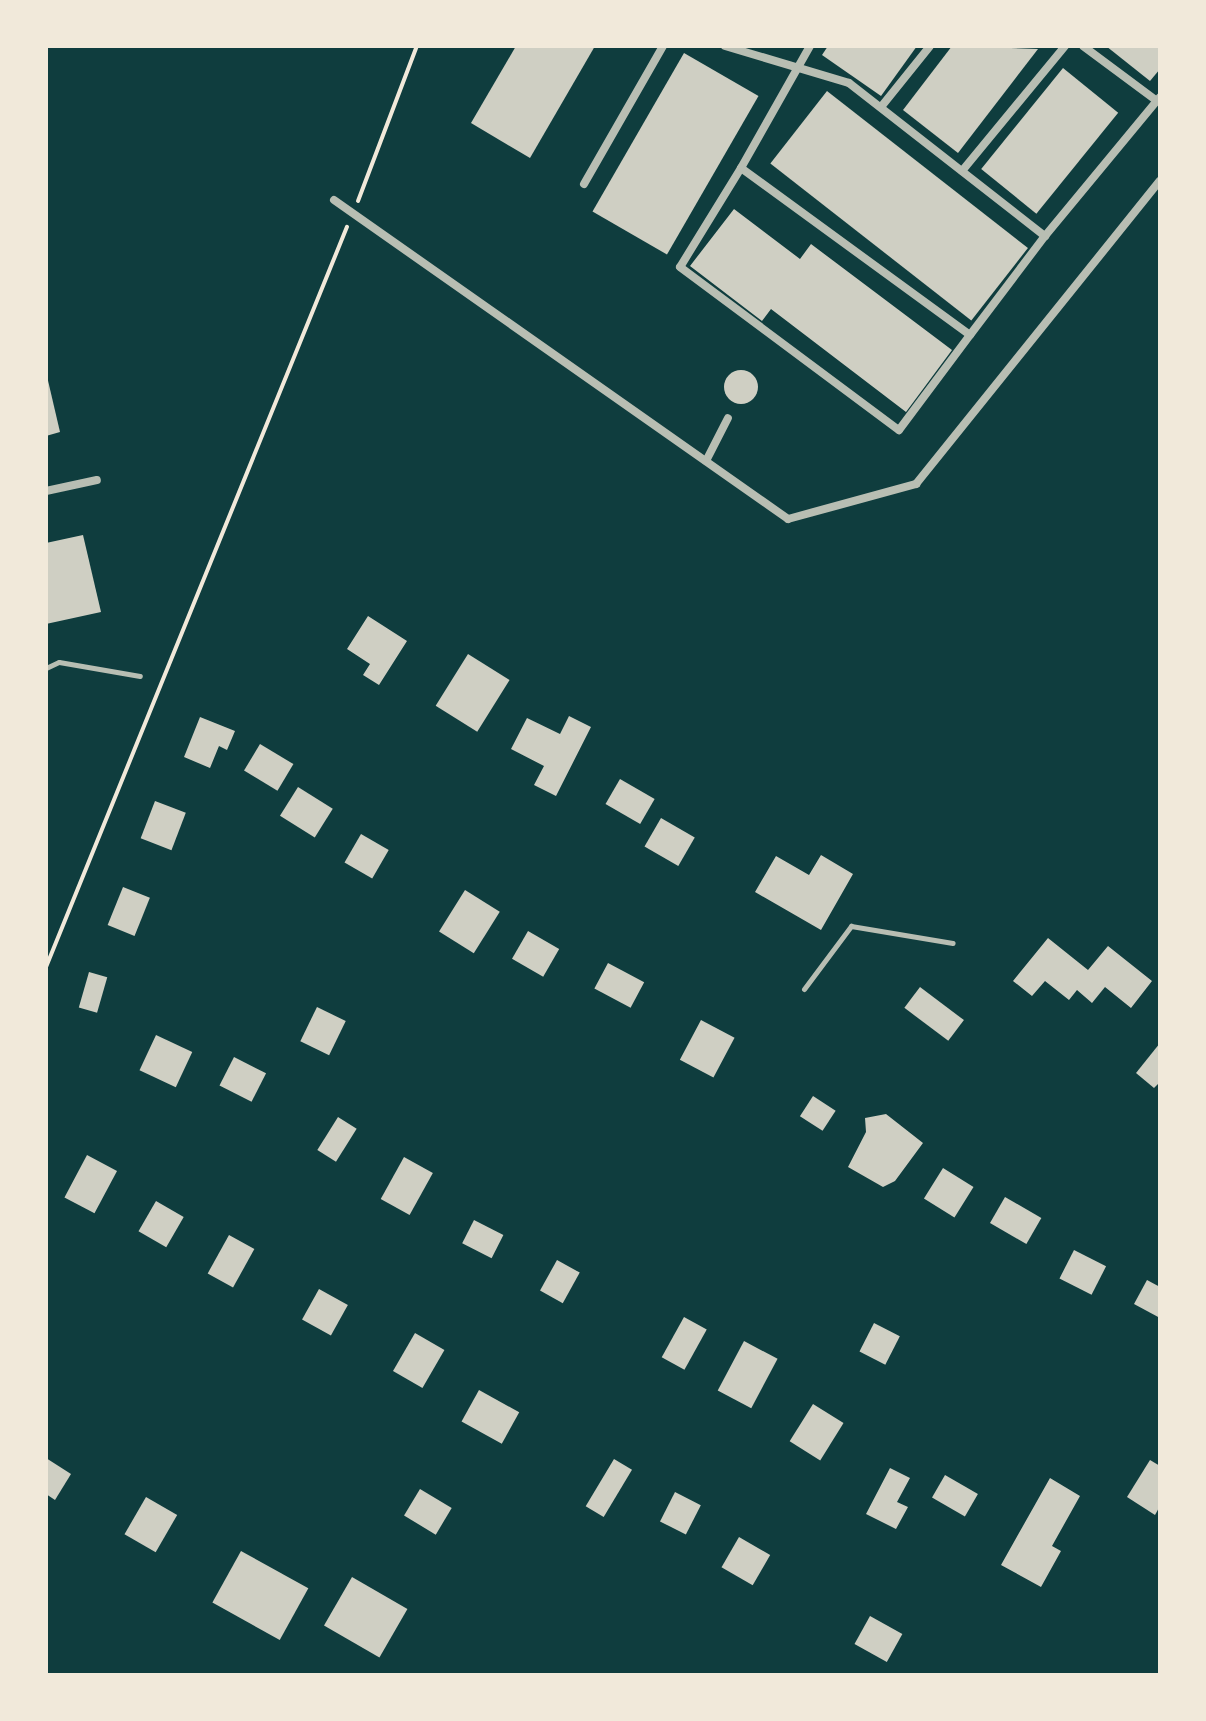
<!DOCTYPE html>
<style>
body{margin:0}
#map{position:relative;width:1206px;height:1721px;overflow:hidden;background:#0f3d3e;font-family:"Work Sans",sans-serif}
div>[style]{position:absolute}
.building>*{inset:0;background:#cfcfc3;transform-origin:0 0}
.round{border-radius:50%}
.path>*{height:4px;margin:-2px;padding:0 2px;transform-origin:2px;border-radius:2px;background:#f1e9da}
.service>*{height:5px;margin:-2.5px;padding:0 2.5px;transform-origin:2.5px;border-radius:2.5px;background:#b8beb3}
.minor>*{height:8px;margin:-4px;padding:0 4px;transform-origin:4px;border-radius:4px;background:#b8beb3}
span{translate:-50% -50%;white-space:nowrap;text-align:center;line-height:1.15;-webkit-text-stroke:6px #f1e9da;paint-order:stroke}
.frame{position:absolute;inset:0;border:48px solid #f1e9da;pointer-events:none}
</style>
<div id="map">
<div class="building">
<i style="clip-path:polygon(516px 46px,595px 46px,530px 158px,471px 123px)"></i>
<i style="clip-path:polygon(828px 46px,917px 46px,881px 96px,822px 55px)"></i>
<i style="clip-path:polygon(952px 46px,1038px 49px,958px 153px,903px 110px)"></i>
<i style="clip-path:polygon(1106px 46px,1160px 46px,1160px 69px,1150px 81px)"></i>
<i style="left:684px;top:53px;width:86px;height:183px;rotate:30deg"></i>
<i style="left:1063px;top:68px;width:71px;height:130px;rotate:39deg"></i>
<i style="left:827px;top:91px;width:255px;height:92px;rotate:38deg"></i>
<i style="clip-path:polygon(734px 209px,800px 259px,811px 244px,952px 350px,906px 412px,771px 309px,762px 321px,690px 266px)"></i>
<i class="round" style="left:724px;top:370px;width:34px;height:34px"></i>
<i style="clip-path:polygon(46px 372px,60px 432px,46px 436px)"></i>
<i style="clip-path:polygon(83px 535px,101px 612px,46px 624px,46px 543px)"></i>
<i style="clip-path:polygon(368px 616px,407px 641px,379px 685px,363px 675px,370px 664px,347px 649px)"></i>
<i style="left:468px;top:654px;width:49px;height:61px;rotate:32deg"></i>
<i style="clip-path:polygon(569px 716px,591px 727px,556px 796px,534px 785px,544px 766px,511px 749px,527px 718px,560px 734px)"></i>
<i style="clip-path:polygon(200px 717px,235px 731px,227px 750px,219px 746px,210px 768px,184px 757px)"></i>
<i style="left:260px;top:744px;width:39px;height:31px;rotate:31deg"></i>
<i style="left:620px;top:779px;width:40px;height:29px;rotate:30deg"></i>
<i style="left:298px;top:787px;width:41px;height:34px;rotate:32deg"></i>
<i style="left:155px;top:801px;width:33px;height:40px;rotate:21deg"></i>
<i style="left:661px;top:818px;width:39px;height:33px;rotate:30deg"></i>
<i style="left:361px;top:834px;width:32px;height:33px;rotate:30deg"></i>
<i style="clip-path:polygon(821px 855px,853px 874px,821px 930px,755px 892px,776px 856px,809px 875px)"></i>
<i style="left:123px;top:887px;width:29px;height:41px;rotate:22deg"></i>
<i style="left:465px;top:890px;width:41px;height:49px;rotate:32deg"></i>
<i style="left:528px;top:931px;width:36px;height:32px;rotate:30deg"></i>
<i style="clip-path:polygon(1048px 938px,1088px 970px,1108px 946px,1152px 981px,1131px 1008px,1105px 987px,1092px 1003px,1077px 990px,1069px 1000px,1045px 981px,1032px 996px,1013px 981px)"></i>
<i style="left:608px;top:963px;width:41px;height:29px;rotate:28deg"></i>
<i style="left:89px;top:972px;width:19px;height:37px;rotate:16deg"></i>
<i style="left:920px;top:987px;width:55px;height:26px;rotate:37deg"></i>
<i style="left:317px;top:1007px;width:32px;height:38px;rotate:26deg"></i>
<i style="left:701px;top:1020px;width:38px;height:45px;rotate:28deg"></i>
<i style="left:156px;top:1035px;width:40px;height:39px;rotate:25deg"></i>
<i style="clip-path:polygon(1160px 1043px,1160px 1082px,1154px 1088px,1136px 1073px)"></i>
<i style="left:234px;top:1057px;width:36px;height:32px;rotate:27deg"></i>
<i style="left:813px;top:1096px;width:27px;height:24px;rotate:33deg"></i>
<i style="clip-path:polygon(886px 1114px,923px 1143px,895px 1181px,883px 1187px,848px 1167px,866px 1132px,865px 1118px)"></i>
<i style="left:338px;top:1117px;width:22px;height:39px;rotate:32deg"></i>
<i style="left:87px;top:1155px;width:34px;height:48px;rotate:28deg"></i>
<i style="left:404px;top:1157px;width:33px;height:48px;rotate:29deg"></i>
<i style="left:943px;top:1168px;width:36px;height:36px;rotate:32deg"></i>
<i style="left:1005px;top:1197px;width:42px;height:30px;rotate:30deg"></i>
<i style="left:156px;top:1201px;width:32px;height:35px;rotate:30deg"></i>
<i style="left:474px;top:1220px;width:33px;height:26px;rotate:27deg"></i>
<i style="left:229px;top:1235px;width:29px;height:44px;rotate:29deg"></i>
<i style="left:1074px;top:1250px;width:36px;height:32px;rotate:27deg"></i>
<i style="left:557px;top:1260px;width:26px;height:35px;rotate:29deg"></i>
<i style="clip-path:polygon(1147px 1280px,1160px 1287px,1160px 1318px,1134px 1304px)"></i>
<i style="left:319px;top:1289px;width:33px;height:35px;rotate:29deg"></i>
<i style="left:684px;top:1317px;width:26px;height:46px;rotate:29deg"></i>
<i style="left:874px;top:1323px;width:29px;height:32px;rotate:27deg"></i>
<i style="left:415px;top:1333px;width:34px;height:44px;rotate:30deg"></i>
<i style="left:744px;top:1341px;width:38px;height:56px;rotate:28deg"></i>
<i style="left:479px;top:1390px;width:46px;height:36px;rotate:29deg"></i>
<i style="left:813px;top:1404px;width:36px;height:44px;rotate:32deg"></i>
<i style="clip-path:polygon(46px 1458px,71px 1474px,55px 1500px,46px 1494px)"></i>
<i style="left:614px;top:1459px;width:21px;height:55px;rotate:31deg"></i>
<i style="clip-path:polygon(1150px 1460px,1160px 1466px,1160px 1506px,1155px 1515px,1127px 1497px)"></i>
<i style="clip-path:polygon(890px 1468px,910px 1478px,897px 1502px,908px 1507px,896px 1529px,866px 1514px)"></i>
<i style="left:945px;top:1475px;width:38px;height:26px;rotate:30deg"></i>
<i style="clip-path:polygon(1050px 1478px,1080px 1496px,1052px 1546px,1061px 1551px,1041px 1587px,1001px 1565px)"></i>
<i style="left:420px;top:1489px;width:37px;height:31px;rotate:31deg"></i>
<i style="left:675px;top:1492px;width:29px;height:33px;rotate:27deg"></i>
<i style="left:146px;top:1497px;width:36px;height:43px;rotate:30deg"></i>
<i style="left:739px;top:1537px;width:36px;height:35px;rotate:30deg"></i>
<i style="left:241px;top:1551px;width:77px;height:59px;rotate:29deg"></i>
<i style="left:352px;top:1577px;width:64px;height:56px;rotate:30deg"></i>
<i style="left:870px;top:1616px;width:37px;height:32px;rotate:29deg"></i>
</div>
<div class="path">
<i style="left:358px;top:201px;width:166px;rotate:-69.2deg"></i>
<i style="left:46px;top:967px;width:799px;rotate:-67.87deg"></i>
</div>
<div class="service">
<i style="left:46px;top:668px;width:14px;rotate:-25deg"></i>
<i style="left:59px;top:662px;width:82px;rotate:9.8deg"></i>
<i style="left:804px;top:989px;width:79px;rotate:-53.3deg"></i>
<i style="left:851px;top:926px;width:103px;rotate:9.5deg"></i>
</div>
<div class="minor">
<i style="left:725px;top:46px;width:129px;rotate:16.6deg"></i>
<i style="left:849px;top:83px;width:249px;rotate:38deg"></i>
<i style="left:1045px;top:236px;width:180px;rotate:-50.4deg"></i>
<i style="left:810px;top:46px;width:140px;rotate:119.5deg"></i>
<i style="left:741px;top:168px;width:283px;rotate:36.1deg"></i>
<i style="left:970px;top:335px;width:124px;rotate:-52.9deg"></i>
<i style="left:1083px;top:46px;width:92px;rotate:36.6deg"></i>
<i style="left:881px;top:107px;width:78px;rotate:-51.2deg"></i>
<i style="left:741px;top:168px;width:116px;rotate:121.6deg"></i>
<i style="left:680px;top:267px;width:273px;rotate:36.7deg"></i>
<i style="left:899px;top:430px;width:119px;rotate:-53.2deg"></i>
<i style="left:962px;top:171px;width:162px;rotate:-50.5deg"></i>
<i style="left:584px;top:184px;width:159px;rotate:-60.2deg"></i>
<i style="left:334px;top:200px;width:555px;rotate:35.09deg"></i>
<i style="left:788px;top:519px;width:133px;rotate:-15.3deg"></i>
<i style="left:916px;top:484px;width:389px;rotate:-51.2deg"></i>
<i style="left:706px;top:461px;width:48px;rotate:-62.9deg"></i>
<i style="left:46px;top:491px;width:52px;rotate:-12.2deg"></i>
</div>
<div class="frame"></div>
</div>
